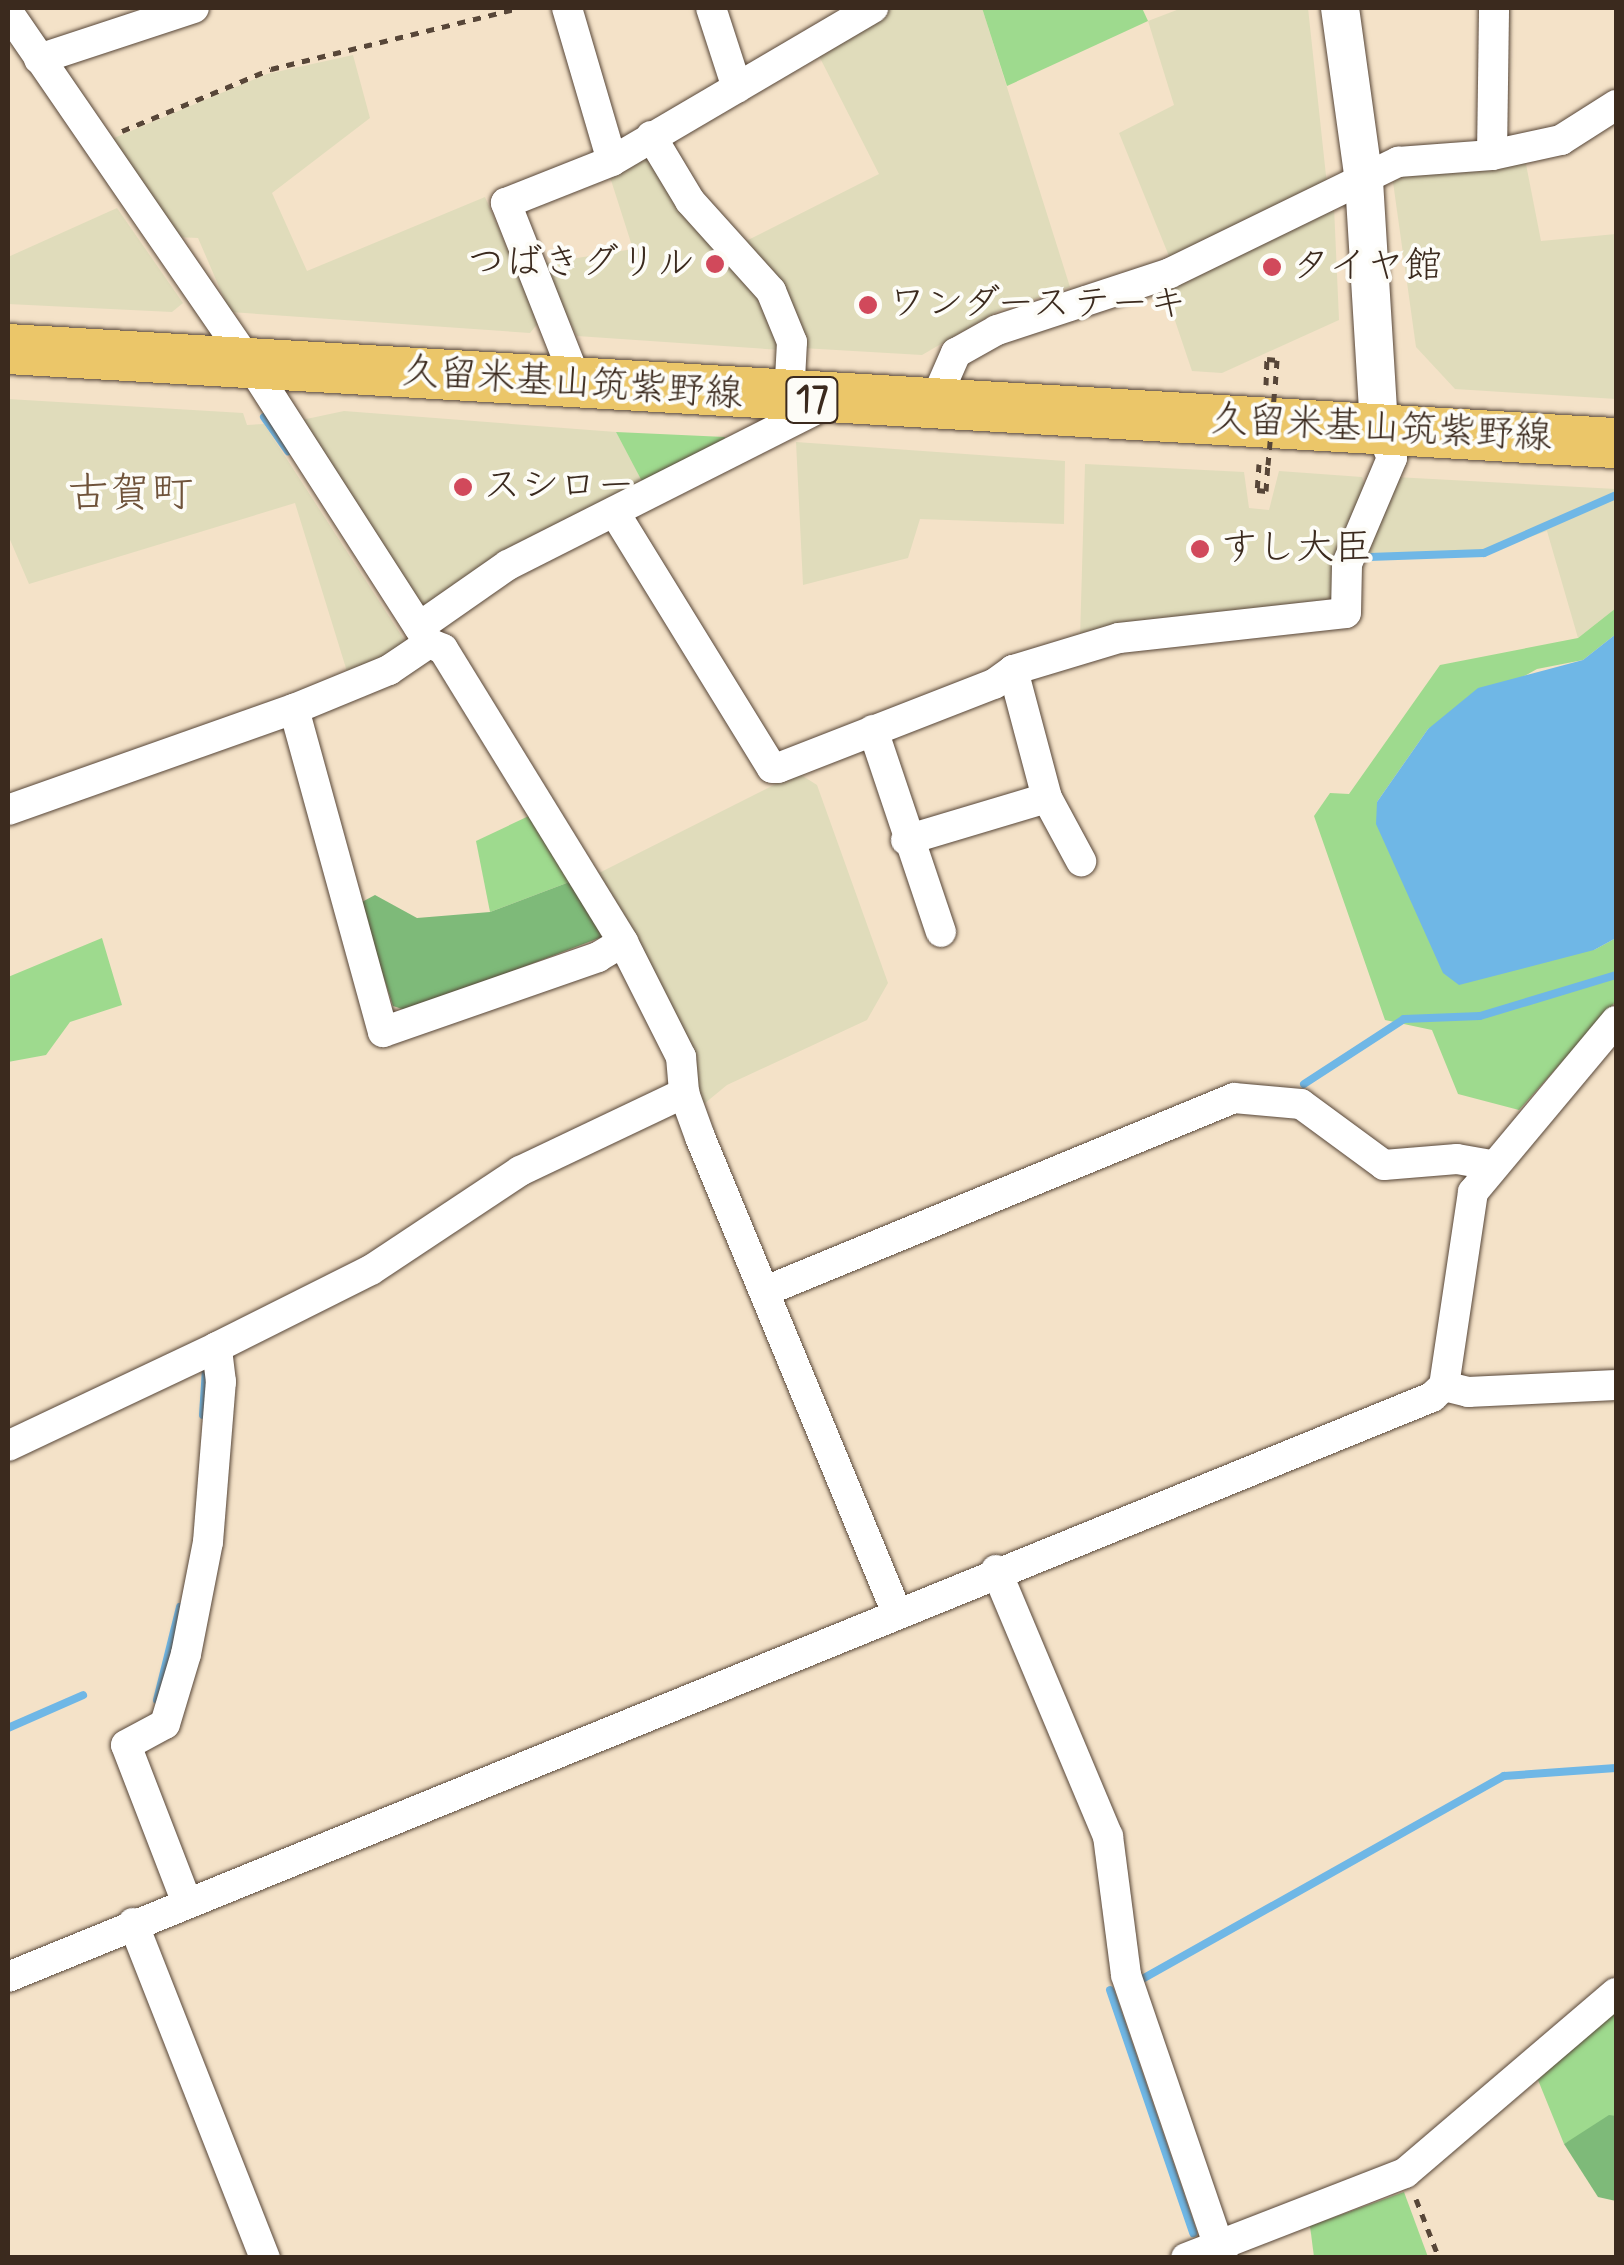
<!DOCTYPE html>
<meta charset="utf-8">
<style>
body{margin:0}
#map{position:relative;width:1624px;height:2265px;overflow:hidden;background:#f4e2c8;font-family:Mynerve,"Klee One",sans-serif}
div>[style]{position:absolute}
.built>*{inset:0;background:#e0dcbb}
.green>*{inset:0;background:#9eda8e}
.forest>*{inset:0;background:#7eba79}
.water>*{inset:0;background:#6fb7e6}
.stream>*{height:8px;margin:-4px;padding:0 4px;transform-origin:4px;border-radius:4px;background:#6fb7e6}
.path>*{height:5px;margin-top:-2.5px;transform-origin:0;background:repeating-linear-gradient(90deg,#574638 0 8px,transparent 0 16px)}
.roads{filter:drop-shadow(0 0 2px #574638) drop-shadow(0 0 2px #574638)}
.minor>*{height:30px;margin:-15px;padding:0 15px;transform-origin:15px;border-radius:15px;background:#fff}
.tertiary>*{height:38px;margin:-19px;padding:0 19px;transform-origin:19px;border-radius:19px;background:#fff}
.primary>*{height:50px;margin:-25px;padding:0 25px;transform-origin:25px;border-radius:25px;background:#ebc669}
.path-bridge>*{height:5px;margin-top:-2.5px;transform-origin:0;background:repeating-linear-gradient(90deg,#574638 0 8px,transparent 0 16px)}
.dots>*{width:28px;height:28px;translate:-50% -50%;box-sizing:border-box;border:5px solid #fdfcf7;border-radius:50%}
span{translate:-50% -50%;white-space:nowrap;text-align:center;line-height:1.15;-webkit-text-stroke:8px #fdfcf7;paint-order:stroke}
.shield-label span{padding:2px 8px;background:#fdfcf7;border:2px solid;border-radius:8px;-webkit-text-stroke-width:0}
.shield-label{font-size:35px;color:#3b2a1e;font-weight:700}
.poi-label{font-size:38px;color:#3b2a1e}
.right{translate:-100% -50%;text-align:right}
.left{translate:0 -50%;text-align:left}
.street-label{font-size:38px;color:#3b2a1e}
.quarter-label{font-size:42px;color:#6f533a}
.frame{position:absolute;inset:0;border:10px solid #3b2a1e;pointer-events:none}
</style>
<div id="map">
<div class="built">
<i style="clip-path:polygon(884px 8px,982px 8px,1070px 287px,998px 311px,922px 355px,802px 348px,742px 243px,879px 174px,818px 54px)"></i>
<i style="clip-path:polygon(1182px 8px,1308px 8px,1327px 185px,1171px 261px,1119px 133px,1174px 105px,1148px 21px)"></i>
<i style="clip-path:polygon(353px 55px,370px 118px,272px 193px,307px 271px,485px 197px,539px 322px,530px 333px,230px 312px,198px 238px,176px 237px,107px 141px,267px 74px)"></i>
<i style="clip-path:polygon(646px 156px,765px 298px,782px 350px,577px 336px,540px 264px,633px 249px,610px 177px)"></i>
<i style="clip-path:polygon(1525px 159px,1541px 241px,1616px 234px,1616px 399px,1455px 389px,1416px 347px,1393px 182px,1410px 173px)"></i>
<i style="clip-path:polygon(1334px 207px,1339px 320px,1222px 373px,1192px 371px,1163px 285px)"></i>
<i style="clip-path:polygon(117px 208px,183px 303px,172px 312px,8px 304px,8px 257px)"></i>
<i style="clip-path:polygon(8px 399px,243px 413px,247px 425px,264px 424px,407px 644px,349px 678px,295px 503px,29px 584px,8px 535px)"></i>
<i style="clip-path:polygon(344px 411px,616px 432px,646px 489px,425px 614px,297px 421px)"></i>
<i style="clip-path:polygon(796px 442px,1065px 461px,1064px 524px,920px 519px,908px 558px,803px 585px)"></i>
<i style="clip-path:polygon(1085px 464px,1244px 472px,1249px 508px,1269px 510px,1279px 471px,1362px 477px,1367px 490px,1339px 591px,1326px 605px,1159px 618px,1080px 639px)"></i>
<i style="clip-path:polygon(1395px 477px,1616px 489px,1616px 608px,1578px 638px,1547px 531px,1479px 555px,1357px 559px)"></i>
<i style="clip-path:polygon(798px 773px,817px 785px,888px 983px,867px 1020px,727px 1085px,699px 1108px,595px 875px)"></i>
</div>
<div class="green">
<i style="clip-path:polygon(982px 8px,1142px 8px,1148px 21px,1007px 86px)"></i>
<i style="clip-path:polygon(616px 432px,725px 437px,722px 449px,646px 489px)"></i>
<i style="clip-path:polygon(1616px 608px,1616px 634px,1583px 660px,1537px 669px,1428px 729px,1377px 802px,1594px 950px,1616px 938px,1616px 1001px,1519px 1110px,1458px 1094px,1432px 1030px,1385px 1020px,1314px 816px,1330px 793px,1349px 794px,1440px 665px,1578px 638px)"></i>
<i style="clip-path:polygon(533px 814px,572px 881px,490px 912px,476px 841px)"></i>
<i style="clip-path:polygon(102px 938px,122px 1005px,70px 1022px,46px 1055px,8px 1062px,8px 977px)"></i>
<i style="clip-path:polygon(1616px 2008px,1616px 2116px,1564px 2144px,1538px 2080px)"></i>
<i style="clip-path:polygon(1404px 2192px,1428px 2257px,1314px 2257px,1310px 2226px)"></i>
</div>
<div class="forest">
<i style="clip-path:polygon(572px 881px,602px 937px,408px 1011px,393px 1006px,360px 903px,375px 895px,417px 918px,490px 912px)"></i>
<i style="clip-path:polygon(1609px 2115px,1616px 2116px,1616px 2201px,1598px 2197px,1564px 2144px)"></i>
</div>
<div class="water">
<i style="clip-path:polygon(1616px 634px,1616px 938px,1594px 950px,1459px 985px,1443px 973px,1376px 824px,1377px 802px,1428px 729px,1478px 688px,1583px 660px)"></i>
</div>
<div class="stream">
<i style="left:264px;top:417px;width:42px;rotate:54.8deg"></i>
<i style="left:1369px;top:557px;width:115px;rotate:-2deg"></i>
<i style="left:1484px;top:553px;width:144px;rotate:-23.7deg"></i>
<i style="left:1304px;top:1084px;width:119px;rotate:-33deg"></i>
<i style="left:1404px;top:1019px;width:76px;rotate:-2.3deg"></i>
<i style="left:1480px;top:1016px;width:142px;rotate:-16.8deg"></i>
<i style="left:203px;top:1415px;width:46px;rotate:-86.3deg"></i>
<i style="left:157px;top:1700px;width:96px;rotate:-76.1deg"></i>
<i style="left:8px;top:1728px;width:82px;rotate:-23.7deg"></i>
<i style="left:1144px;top:1978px;width:413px;rotate:-29.3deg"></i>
<i style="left:1504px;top:1776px;width:112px;rotate:-4.1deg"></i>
<i style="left:1110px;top:1990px;width:257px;rotate:71.1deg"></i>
</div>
<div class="path">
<i style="left:122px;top:131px;width:161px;rotate:-22.6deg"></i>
<i style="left:271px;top:69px;width:255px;rotate:-13.8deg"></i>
<i style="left:1266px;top:385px;width:26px;rotate:-88deg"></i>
<i style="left:1267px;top:359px;width:10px;rotate:6deg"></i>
<i style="left:1277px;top:360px;width:26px;rotate:94deg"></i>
<i style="left:1259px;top:464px;width:26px;rotate:94deg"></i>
<i style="left:1257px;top:490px;width:9px;rotate:6deg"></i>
<i style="left:1266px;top:491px;width:26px;rotate:-86deg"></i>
<i style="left:1416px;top:2199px;width:63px;rotate:68.7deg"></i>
</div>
<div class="roads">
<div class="minor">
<i style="left:567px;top:8px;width:159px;rotate:73.6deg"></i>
<i style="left:711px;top:8px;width:84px;rotate:72deg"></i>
<i style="left:8px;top:12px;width:427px;rotate:55.5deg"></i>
<i style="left:250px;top:364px;width:331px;rotate:57.3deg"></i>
<i style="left:429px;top:643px;width:15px;rotate:23deg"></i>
<i style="left:443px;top:649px;width:344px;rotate:58.4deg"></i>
<i style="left:623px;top:942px;width:129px;rotate:63.2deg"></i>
<i style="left:681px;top:1057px;width:36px;rotate:85deg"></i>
<i style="left:684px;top:1093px;width:47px;rotate:70deg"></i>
<i style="left:700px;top:1137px;width:513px;rotate:67.53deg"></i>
<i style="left:39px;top:59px;width:163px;rotate:-18.2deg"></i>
<i style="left:651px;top:136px;width:76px;rotate:59deg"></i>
<i style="left:690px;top:201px;width:121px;rotate:48deg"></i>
<i style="left:771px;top:291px;width:55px;rotate:67.6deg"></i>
<i style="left:792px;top:342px;width:56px;rotate:93.1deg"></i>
<i style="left:1492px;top:155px;width:147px;rotate:-89.2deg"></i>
<i style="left:578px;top:385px;width:196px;rotate:-111.6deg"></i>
<i style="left:506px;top:203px;width:114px;rotate:-21.6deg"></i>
<i style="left:612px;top:161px;width:303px;rotate:-30.4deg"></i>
<i style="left:934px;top:403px;width:55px;rotate:-66.3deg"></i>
<i style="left:956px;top:353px;width:47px;rotate:-29.3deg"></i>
<i style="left:997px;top:330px;width:182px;rotate:-18.2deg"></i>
<i style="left:1170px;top:273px;width:254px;rotate:-26deg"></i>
<i style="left:1398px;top:162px;width:94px;rotate:-4.3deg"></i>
<i style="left:1492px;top:155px;width:71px;rotate:-12.3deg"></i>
<i style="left:1561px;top:140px;width:65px;rotate:-32.5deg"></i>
<i style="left:615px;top:513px;width:299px;rotate:58.4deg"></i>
<i style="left:772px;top:768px;width:6px"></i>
<i style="left:778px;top:768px;width:232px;rotate:-21.3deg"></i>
<i style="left:994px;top:684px;width:24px;rotate:-36deg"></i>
<i style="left:1013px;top:670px;width:111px;rotate:-16.8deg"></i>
<i style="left:1119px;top:638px;width:228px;rotate:-6.3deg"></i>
<i style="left:1346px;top:613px;width:49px;rotate:-88.8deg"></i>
<i style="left:1347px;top:564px;width:115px;rotate:-67deg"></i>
<i style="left:1392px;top:458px;width:33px;rotate:-113deg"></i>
<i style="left:419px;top:627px;width:108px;rotate:-34.9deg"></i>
<i style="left:508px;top:565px;width:364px;rotate:-26.8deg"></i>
<i style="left:1013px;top:670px;width:132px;rotate:75.1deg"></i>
<i style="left:1047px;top:798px;width:72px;rotate:61.6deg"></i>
<i style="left:294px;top:709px;width:335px;rotate:74.6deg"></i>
<i style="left:383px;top:1032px;width:228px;rotate:-19.2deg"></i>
<i style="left:598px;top:957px;width:29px;rotate:-31deg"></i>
<i style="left:873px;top:730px;width:213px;rotate:71.4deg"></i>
<i style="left:8px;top:810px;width:303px;rotate:-19.5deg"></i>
<i style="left:294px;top:709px;width:103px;rotate:-22.3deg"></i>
<i style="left:389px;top:670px;width:48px;rotate:-34deg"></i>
<i style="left:906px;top:840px;width:147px;rotate:-16.6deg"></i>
<i style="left:768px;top:1290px;width:504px;rotate:-22.39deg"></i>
<i style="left:1234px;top:1098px;width:67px;rotate:5.1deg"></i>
<i style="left:1301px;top:1104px;width:103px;rotate:36.3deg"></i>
<i style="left:1384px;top:1165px;width:73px;rotate:-4.7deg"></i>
<i style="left:1457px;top:1159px;width:36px;rotate:10deg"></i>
<i style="left:1444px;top:1386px;width:25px;rotate:14deg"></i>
<i style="left:1468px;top:1392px;width:148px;rotate:-2.7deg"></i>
<i style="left:8px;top:1446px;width:231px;rotate:-25.3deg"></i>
<i style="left:996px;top:1570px;width:289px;rotate:67.2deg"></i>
<i style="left:1108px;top:1836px;width:140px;rotate:82.6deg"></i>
<i style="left:1126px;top:1975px;width:299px;rotate:71.1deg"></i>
<i style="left:187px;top:1903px;width:169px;rotate:-111.1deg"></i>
<i style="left:126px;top:1745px;width:44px;rotate:-28.3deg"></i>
<i style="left:165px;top:1724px;width:73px;rotate:-73.3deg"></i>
<i style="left:186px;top:1654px;width:114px;rotate:-78.9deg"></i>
<i style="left:208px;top:1542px;width:161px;rotate:-85.4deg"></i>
<i style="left:221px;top:1382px;width:35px;rotate:-97deg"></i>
<i style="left:217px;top:1347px;width:172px;rotate:-26.6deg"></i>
<i style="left:371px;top:1270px;width:179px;rotate:-33.6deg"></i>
<i style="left:520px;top:1171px;width:182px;rotate:-25.4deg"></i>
<i style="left:133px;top:1923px;width:360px;rotate:68.5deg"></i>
<i style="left:8px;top:1977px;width:1538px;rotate:-22.16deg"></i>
<i style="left:1432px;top:1397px;width:16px;rotate:-43deg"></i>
<i style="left:1444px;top:1386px;width:196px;rotate:-81.5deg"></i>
<i style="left:1473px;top:1192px;width:223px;rotate:-50.1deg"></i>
<i style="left:1186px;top:2258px;width:235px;rotate:-21.2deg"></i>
<i style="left:1405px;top:2173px;width:277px;rotate:-40.5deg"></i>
</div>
<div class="tertiary">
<i style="left:1340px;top:8px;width:175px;rotate:82.1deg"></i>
<i style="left:1364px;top:181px;width:247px;rotate:86.5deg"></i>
</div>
<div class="primary">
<i style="left:8px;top:349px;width:1611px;rotate:3.35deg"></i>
</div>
</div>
<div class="path-bridge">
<i style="left:1268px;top:465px;width:79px;rotate:-84.9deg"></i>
</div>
<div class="dots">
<i style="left:715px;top:264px;background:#d1495b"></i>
<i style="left:1272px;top:267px;background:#d1495b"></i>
<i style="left:868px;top:305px;background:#d1495b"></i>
<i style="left:463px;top:487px;background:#d1495b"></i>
<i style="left:1200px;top:549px;background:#d1495b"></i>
</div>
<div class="shield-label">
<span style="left:812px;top:400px">17</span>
</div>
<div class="poi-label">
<span class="right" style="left:695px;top:264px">つばきグリル</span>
<span class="left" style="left:1292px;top:267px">タイヤ館</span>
<span class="left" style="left:888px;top:305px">ワンダーステーキ</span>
<span class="left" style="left:483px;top:487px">スシロー</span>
<span class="left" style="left:1220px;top:549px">すし大臣</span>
</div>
<div class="street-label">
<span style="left:572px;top:384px;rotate:4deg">久留米基山筑紫野線</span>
<span style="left:1381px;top:429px;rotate:3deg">久留米基山筑紫野線</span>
</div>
<div class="quarter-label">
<span style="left:130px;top:495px">古賀町</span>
</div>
<div class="frame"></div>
</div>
